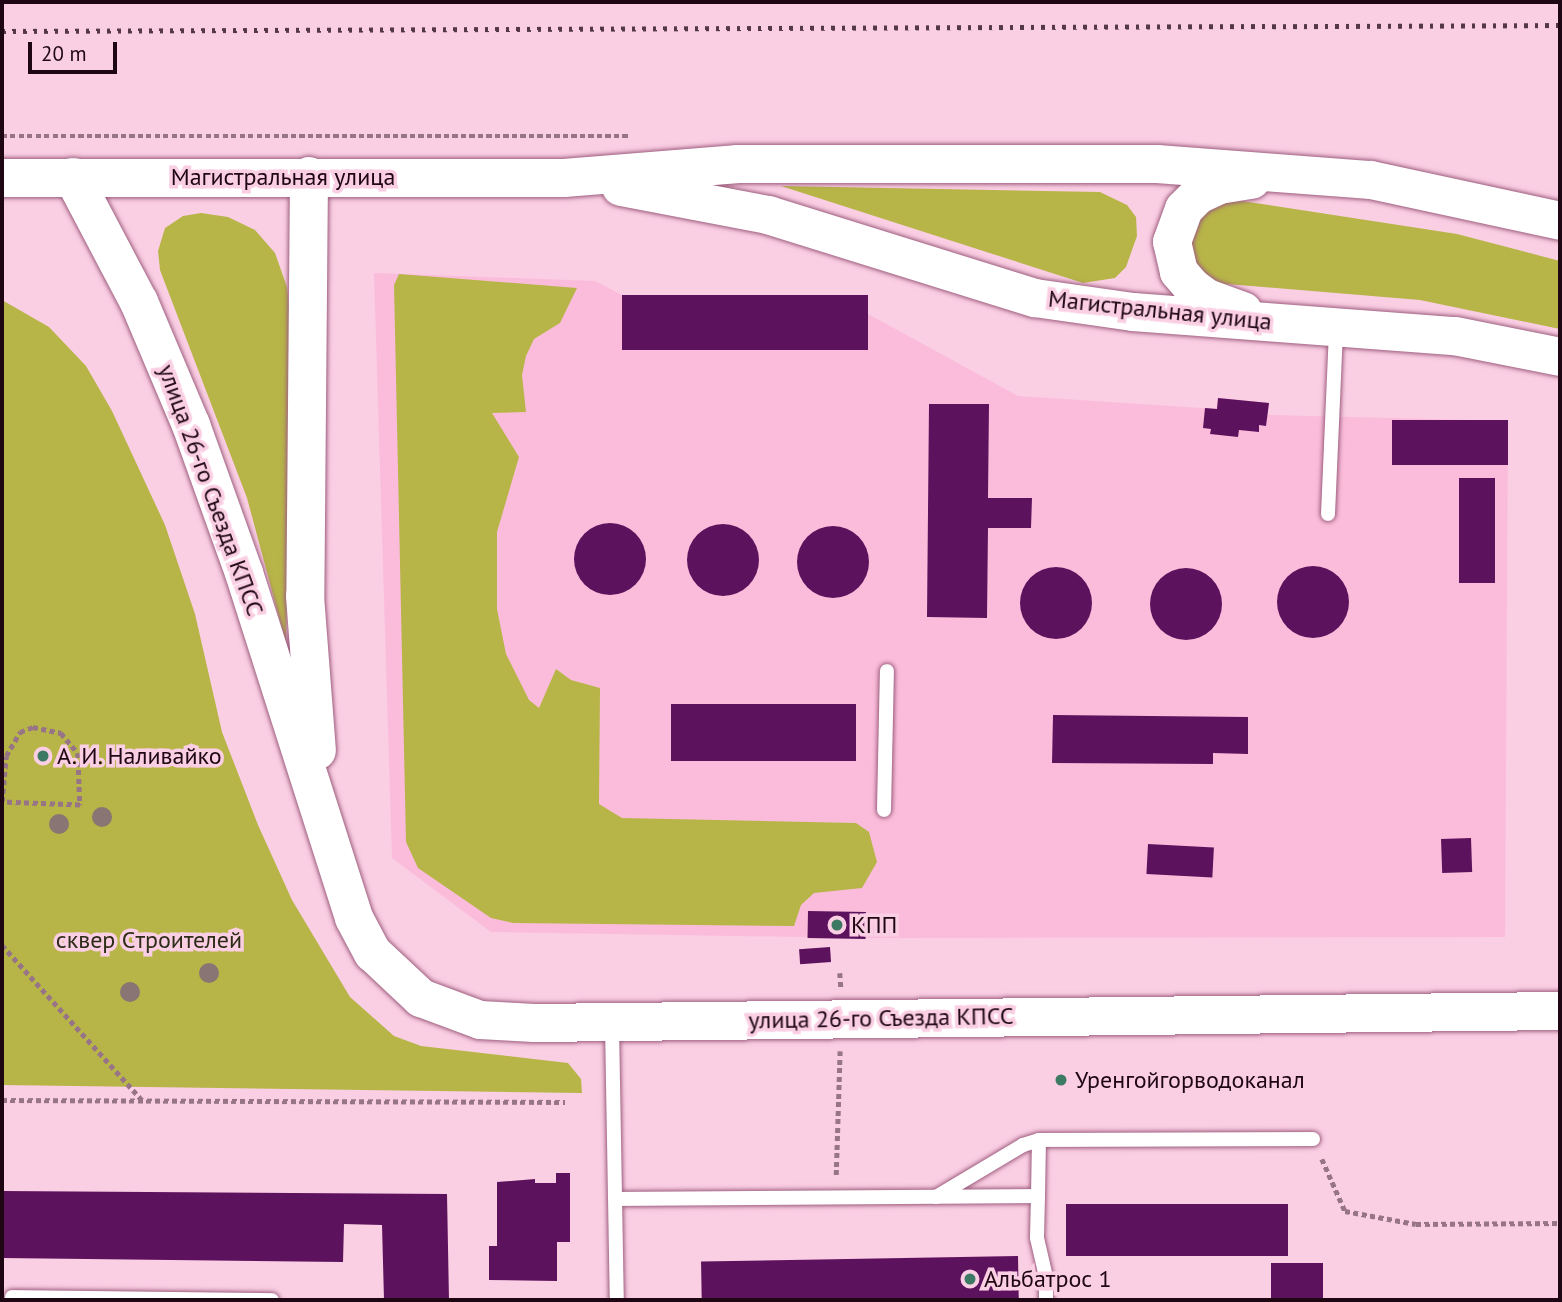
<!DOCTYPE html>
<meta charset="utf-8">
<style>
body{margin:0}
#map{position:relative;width:1562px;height:1302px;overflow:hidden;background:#facee3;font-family:"PT Sans",sans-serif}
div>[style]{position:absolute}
.built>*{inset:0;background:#fbbcdb}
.green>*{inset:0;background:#b7b548}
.building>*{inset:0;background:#5d125d;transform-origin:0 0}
.round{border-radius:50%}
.path>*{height:4.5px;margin-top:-2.25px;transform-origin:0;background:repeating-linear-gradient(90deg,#987586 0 5px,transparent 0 8.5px)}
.roads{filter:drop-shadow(0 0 2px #9e5e7f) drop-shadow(0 0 2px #9e5e7f)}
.lane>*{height:14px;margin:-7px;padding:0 7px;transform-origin:7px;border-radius:7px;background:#fff}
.secondary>*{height:38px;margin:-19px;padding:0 19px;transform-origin:19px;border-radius:19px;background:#fff}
.rail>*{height:5px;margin-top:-2.5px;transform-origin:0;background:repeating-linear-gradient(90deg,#553847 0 3.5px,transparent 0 10.5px)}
.trees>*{width:20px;height:20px;margin:-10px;border-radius:50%;background:#897573}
.dots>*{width:19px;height:19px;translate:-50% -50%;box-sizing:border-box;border:4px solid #facee3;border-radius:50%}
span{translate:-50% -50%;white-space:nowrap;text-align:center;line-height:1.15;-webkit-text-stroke:7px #facee3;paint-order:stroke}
.street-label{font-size:24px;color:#1e0613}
.poi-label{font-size:24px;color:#1e0613}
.left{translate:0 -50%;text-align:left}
.park-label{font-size:24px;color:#2c2c17}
.frame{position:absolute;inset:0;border:4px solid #1e0613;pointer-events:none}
.scale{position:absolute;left:28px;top:42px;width:89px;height:32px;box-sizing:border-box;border:4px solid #1e0613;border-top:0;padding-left:9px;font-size:21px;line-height:24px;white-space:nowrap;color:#1e0613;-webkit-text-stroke:5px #facee3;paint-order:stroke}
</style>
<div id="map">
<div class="built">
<i style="clip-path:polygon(374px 273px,595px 281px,622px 295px,868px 297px,868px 314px,1018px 396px,1216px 409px,1218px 398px,1269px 403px,1268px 415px,1508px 421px,1505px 937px,865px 938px,491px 932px,392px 858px)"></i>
</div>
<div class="green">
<i style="clip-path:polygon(781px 186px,1100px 192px,1127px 205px,1136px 217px,1137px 236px,1126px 267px,1115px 278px,1083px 283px)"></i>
<i style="clip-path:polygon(1242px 201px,1457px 234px,1560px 261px,1560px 329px,1420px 300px,1215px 283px,1192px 262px,1190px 239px,1195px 222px,1217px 203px)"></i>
<i style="clip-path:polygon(201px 213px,228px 217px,255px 230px,275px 253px,287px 287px,292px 335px,286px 643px,247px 498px,160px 270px,158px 251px,165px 228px,183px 216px)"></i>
<i style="clip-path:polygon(399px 274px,577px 288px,560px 323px,534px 339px,526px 356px,522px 375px,526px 412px,492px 413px,519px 457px,497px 532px,497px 609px,506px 654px,529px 700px,539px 708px,556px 669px,571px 680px,600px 688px,599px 804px,622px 818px,856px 823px,869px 832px,877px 862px,862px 888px,814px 893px,801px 905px,794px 926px,513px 923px,491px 918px,418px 868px,406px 842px,394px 285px)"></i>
<i style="clip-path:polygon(2px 300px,49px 327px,86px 366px,112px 411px,165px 525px,195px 614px,222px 732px,258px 825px,292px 900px,350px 997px,394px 1036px,421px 1046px,568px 1063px,581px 1079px,582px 1093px,2px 1085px)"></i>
</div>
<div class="building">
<i style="left:622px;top:295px;width:246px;height:55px"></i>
<i style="clip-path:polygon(1218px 398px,1269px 403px,1266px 426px,1259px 425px,1259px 432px,1239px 430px,1238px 437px,1210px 434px,1211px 429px,1203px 428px,1205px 408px,1217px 409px)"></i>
<i style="clip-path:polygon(929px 404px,989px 404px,988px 498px,1032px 498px,1031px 528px,988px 528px,987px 618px,927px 617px)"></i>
<i style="left:1392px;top:420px;width:116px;height:45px"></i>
<i style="left:1459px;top:478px;width:36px;height:105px"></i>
<i class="round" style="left:574px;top:523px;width:72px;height:72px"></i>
<i class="round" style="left:687px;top:524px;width:72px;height:72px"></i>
<i class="round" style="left:797px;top:526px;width:72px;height:72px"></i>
<i class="round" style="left:1277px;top:566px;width:72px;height:72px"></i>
<i class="round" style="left:1020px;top:567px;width:72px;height:72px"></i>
<i class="round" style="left:1150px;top:568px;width:72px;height:72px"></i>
<i style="left:671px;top:704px;width:185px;height:57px"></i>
<i style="clip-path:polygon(1053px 715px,1248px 717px,1248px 754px,1213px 753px,1213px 764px,1052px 763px)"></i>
<i style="left:1471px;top:838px;width:34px;height:30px;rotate:88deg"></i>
<i style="left:1148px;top:844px;width:66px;height:30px;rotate:3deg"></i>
<i style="left:808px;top:911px;width:58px;height:27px;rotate:1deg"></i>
<i style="left:830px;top:947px;width:15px;height:31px;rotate:86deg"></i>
<i style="clip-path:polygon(556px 1173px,570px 1173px,570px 1242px,557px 1242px,557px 1281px,489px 1280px,489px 1246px,497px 1246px,497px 1182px,535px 1179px,535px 1183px,556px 1183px)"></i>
<i style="clip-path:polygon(2px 1191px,447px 1194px,449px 1300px,384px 1300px,382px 1225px,344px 1224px,343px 1262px,2px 1258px)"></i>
<i style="left:1288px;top:1204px;width:52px;height:222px;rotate:90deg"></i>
<i style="left:1018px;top:1256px;width:44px;height:317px;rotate:89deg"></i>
<i style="left:1271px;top:1263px;width:52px;height:37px"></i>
</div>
<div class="path">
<i style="left:2px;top:136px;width:627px"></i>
<i style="left:33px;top:727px;width:29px;rotate:12deg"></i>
<i style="left:61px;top:733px;width:26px;rotate:50deg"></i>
<i style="left:78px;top:753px;width:52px;rotate:87.8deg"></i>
<i style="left:80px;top:805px;width:78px;rotate:-177.8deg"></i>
<i style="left:2px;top:802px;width:46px;rotate:-85deg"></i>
<i style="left:6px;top:756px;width:28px;rotate:-60deg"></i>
<i style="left:20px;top:732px;width:14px;rotate:-21deg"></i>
<i style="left:2px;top:945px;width:212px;rotate:47.9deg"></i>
<i style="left:840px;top:973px;width:14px;rotate:86deg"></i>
<i style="left:2px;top:1100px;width:563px;rotate:0.2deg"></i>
<i style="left:1322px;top:1159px;width:57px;rotate:66.1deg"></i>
<i style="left:1345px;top:1211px;width:72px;rotate:10.4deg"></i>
<i style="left:1416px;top:1224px;width:144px;rotate:-0.4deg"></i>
<i style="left:836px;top:1175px;width:124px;rotate:-88.2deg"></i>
</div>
<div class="roads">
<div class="lane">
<i style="left:1328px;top:514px;width:184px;rotate:-87.5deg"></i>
<i style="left:884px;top:810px;width:139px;rotate:-88.8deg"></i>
<i style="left:612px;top:1025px;width:275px;rotate:89deg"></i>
<i style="left:1038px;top:1196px;width:56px;rotate:-89deg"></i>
<i style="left:936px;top:1197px;width:101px;rotate:-30.9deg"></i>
<i style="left:1023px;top:1145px;width:17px;rotate:-17deg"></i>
<i style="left:1039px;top:1140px;width:274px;rotate:-0.2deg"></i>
<i style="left:617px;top:1199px;width:421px;rotate:-0.4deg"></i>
<i style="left:1038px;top:1196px;width:42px;rotate:91.4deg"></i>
<i style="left:1037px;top:1238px;width:39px;rotate:77deg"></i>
<i style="left:1046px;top:1276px;width:24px;rotate:90deg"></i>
<i style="left:12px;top:1297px;width:260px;rotate:0.7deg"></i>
</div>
<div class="secondary">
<i style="left:309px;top:176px;width:420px;rotate:90.5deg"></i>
<i style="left:305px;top:596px;width:155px;rotate:85.6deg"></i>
<i style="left:73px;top:177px;width:141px;rotate:62.2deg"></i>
<i style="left:139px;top:302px;width:134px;rotate:67.1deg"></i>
<i style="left:191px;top:425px;width:157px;rotate:70.3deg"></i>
<i style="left:244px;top:573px;width:362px;rotate:72.3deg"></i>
<i style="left:354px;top:918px;width:40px;rotate:62deg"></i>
<i style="left:373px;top:953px;width:66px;rotate:43.2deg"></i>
<i style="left:421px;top:998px;width:63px;rotate:20.4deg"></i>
<i style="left:480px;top:1020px;width:54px;rotate:3.2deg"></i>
<i style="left:534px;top:1023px;width:1026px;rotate:-0.67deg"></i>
<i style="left:2px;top:178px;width:562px"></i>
<i style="left:564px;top:178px;width:175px;rotate:-4.6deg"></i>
<i style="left:738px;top:164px;width:419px"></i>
<i style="left:1157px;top:164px;width:215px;rotate:4.3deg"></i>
<i style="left:1371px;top:180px;width:193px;rotate:12.2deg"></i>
<i style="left:621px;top:187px;width:150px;rotate:10.8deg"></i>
<i style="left:768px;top:215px;width:280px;rotate:17.3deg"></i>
<i style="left:1035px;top:298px;width:99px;rotate:8.1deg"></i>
<i style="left:1133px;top:312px;width:323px;rotate:4.3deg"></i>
<i style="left:1455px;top:336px;width:107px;rotate:11.3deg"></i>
<i style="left:1243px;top:311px;width:38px;rotate:-160deg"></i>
<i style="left:1207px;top:298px;width:19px;rotate:-144deg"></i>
<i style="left:1192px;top:287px;width:20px;rotate:-131deg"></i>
<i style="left:1179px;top:272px;width:31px;rotate:-103deg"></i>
<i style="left:1172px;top:242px;width:35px;rotate:-70deg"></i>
<i style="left:1184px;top:209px;width:20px;rotate:-45deg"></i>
<i style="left:1198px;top:195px;width:23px;rotate:-25deg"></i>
<i style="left:1219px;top:185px;width:33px;rotate:-9deg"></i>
</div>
</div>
<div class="rail">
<i style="left:2px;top:31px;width:1558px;rotate:-0.22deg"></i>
</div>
<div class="trees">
<i style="left:102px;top:817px"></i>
<i style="left:59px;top:824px"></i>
<i style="left:209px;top:973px"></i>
<i style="left:130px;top:992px"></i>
</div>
<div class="dots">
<i style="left:43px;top:756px;background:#3d7a64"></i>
<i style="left:837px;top:925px;background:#3d7a64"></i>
<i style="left:1061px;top:1080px;background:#3d7a64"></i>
<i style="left:970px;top:1279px;background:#3d7a64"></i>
</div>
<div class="street-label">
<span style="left:283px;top:177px">Магистральная улица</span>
<span style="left:1160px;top:310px;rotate:6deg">Магистральная улица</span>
<span style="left:211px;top:490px;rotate:70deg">улица 26-го Съезда КПСС</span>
<span style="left:881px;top:1018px;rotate:-1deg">улица 26-го Съезда КПСС</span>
</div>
<div class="poi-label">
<span class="left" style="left:57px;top:756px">А. И. Наливайко</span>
<span class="left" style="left:851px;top:925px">КПП</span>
<span class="left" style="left:1075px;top:1080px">Уренгойгорводоканал</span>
<span class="left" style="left:984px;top:1279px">Альбатрос 1</span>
</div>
<div class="park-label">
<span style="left:149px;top:940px">cквер Cтроителей</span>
</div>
<div class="frame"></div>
<div class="scale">20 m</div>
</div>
